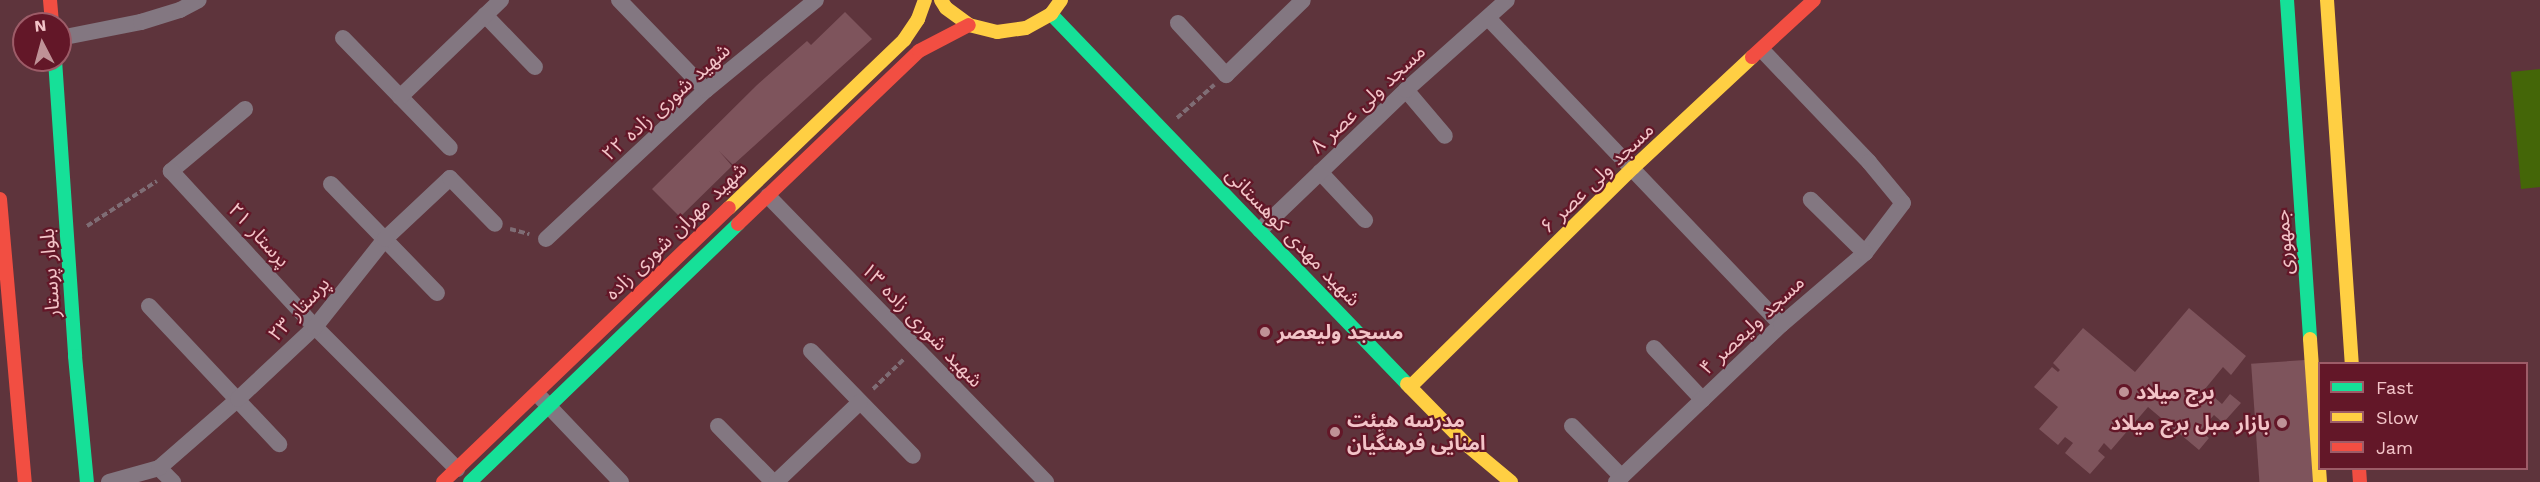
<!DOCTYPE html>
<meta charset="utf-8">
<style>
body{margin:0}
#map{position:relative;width:2540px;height:482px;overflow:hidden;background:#5e343c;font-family:"Work Sans","Noto Sans Arabic",sans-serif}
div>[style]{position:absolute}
.green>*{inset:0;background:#446608}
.building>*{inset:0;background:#7e545c;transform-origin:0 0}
.path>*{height:4px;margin-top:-2px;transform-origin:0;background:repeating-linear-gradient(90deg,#7f6d75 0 6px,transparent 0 9px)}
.street>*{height:16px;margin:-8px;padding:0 8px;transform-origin:8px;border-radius:8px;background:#837781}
.fast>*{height:14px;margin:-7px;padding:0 7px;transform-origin:7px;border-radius:7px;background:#16e098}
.slow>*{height:14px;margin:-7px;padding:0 7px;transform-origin:7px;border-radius:7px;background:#ffcf43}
.jam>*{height:14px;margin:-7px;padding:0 7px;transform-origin:7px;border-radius:7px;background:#f24e42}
.dots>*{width:16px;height:16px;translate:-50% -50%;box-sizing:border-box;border:3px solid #631728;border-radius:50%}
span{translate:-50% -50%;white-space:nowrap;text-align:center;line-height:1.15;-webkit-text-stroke:4.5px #631728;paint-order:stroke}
.street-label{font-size:20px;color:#f3c4c8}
.poi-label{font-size:20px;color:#f3c4c8;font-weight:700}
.left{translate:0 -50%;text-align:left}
.right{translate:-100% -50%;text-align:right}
.legend{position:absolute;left:2318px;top:362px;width:210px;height:108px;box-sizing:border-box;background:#631728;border:2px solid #9d5c68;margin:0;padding:8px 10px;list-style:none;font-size:18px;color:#f3c4c8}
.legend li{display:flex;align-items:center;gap:12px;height:30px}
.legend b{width:30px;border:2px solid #9d5c68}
.north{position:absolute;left:12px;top:12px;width:60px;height:60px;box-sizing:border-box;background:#631728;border:2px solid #9d5c68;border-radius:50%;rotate:354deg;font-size:16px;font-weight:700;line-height:24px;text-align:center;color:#f3c4c8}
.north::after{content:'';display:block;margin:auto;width:21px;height:27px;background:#bf9297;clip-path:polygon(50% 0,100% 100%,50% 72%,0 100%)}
</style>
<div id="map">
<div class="green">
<i style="clip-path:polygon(2540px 69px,2540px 187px,2521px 189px,2511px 72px)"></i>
</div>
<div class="building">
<i style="clip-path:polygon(845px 12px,872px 39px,733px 165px,719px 151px,732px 166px,680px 217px,652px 189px,757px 85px,807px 41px,811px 45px)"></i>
<i style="clip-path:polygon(2189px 308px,2246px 356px,2231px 375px,2223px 367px,2205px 389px,2222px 404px,2230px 394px,2241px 403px,2223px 423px,2214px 415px,2200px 431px,2209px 438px,2199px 450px,2148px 407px,2111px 450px,2104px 443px,2098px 451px,2105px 457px,2090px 474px,2065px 453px,2073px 443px,2065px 437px,2058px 445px,2039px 429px,2058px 407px,2034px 387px,2052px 367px,2058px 372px,2060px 370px,2053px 363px,2083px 328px,2135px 372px)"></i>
<i style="left:2305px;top:360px;width:122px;height:54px;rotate:86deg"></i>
</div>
<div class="path">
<i style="left:1177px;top:118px;width:50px;rotate:-41.7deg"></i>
<i style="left:87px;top:226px;width:83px;rotate:-32.7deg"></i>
<i style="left:510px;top:229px;width:20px;rotate:15deg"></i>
<i style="left:873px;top:389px;width:43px;rotate:-44.1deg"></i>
</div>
<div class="street">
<i style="left:619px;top:0;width:125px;rotate:46deg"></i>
<i style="left:485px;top:15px;width:72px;rotate:46.1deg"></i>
<i style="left:1488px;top:18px;width:424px;rotate:46.3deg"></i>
<i style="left:1178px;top:23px;width:71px;rotate:47.3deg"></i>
<i style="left:1226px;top:75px;width:107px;rotate:-44.2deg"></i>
<i style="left:60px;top:38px;width:83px;rotate:-11.2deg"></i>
<i style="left:141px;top:22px;width:41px;rotate:-17.1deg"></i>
<i style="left:180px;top:10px;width:21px;rotate:-28deg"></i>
<i style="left:343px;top:38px;width:153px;rotate:45.8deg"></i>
<i style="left:1762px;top:50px;width:155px;rotate:46.3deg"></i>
<i style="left:1869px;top:162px;width:53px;rotate:50.3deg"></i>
<i style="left:1903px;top:203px;width:63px;rotate:127.2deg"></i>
<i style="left:1406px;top:90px;width:60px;rotate:49.7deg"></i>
<i style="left:400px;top:97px;width:140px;rotate:-43.8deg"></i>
<i style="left:245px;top:109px;width:97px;rotate:140deg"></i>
<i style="left:171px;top:171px;width:212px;rotate:47.3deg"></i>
<i style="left:315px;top:327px;width:201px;rotate:45deg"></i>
<i style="left:1320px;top:172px;width:66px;rotate:46.8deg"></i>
<i style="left:331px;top:184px;width:152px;rotate:45.8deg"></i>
<i style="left:768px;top:196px;width:399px;rotate:45.8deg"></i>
<i style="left:1260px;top:230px;width:202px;rotate:-43.8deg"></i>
<i style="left:1406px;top:90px;width:135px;rotate:-41.7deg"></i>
<i style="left:546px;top:239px;width:219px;rotate:-43deg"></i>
<i style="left:706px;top:90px;width:142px;rotate:-39.3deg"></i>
<i style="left:149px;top:306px;width:190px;rotate:46.7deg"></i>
<i style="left:1654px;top:348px;width:71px;rotate:46.7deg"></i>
<i style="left:811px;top:351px;width:146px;rotate:45.8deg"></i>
<i style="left:541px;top:398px;width:116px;rotate:46.4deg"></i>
<i style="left:718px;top:426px;width:78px;rotate:45.5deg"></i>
<i style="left:1572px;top:426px;width:71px;rotate:45.6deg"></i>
<i style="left:159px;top:468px;width:20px;rotate:45deg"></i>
<i style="left:109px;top:482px;width:52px;rotate:-15.6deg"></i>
<i style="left:159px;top:468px;width:105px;rotate:-41.1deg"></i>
<i style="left:238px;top:399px;width:105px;rotate:-43.1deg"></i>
<i style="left:315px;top:327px;width:112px;rotate:-51.5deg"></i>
<i style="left:385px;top:239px;width:89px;rotate:-43.2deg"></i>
<i style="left:450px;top:178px;width:64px;rotate:45.6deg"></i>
<i style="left:776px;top:482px;width:116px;rotate:-43.6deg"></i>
<i style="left:1616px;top:482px;width:228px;rotate:-43.6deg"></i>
<i style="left:1781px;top:325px;width:111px;rotate:-40.6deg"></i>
<i style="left:1865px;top:253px;width:76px;rotate:-135.5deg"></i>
</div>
<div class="fast">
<i style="left:2287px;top:0;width:340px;rotate:86.1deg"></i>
<i style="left:1051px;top:14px;width:513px;rotate:46.1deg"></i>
<i style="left:55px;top:60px;width:297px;rotate:86.1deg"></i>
<i style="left:75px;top:356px;width:127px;rotate:84.6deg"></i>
<i style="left:470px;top:482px;width:372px;rotate:-43.9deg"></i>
</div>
<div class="slow">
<i style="left:941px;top:0;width:9px;rotate:58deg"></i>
<i style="left:946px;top:8px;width:29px;rotate:36deg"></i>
<i style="left:969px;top:25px;width:29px;rotate:14deg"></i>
<i style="left:997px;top:32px;width:29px;rotate:-8deg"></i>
<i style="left:1026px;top:28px;width:29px;rotate:-29deg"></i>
<i style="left:1051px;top:14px;width:17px;rotate:-54deg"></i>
<i style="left:2327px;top:0;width:365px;rotate:86.1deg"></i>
<i style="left:729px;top:208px;width:243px;rotate:-43.8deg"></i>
<i style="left:904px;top:40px;width:25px;rotate:-56deg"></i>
<i style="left:918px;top:19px;width:20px;rotate:-70deg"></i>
<i style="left:2310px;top:339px;width:143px;rotate:86deg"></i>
<i style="left:1407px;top:384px;width:87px;rotate:45.5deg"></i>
<i style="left:1468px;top:446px;width:56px;rotate:39.9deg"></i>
<i style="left:1410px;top:387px;width:313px;rotate:-44.5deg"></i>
<i style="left:1633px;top:168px;width:163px;rotate:-43deg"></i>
</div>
<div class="jam">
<i style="left:50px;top:0;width:24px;rotate:85deg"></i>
<i style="left:1752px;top:57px;width:84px;rotate:-42.6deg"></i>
<i style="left:0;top:199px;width:284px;rotate:85deg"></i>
<i style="left:738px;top:224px;width:250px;rotate:-43.7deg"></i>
<i style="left:919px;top:51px;width:56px;rotate:-27.5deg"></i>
<i style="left:2359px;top:468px;width:14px;rotate:86deg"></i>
<i style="left:443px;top:482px;width:396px;rotate:-43.8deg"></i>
</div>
<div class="dots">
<i style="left:1265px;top:332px;background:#bf9297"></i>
<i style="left:2124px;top:392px;background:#bf9297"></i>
<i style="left:2282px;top:423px;background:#bf9297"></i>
<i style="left:1335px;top:432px;background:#bf9297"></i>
</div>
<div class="street-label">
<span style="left:1368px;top:99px;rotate:-43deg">مسجد ولی عصر ۸</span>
<span style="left:666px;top:102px;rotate:-42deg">شهید شوری زاده ۲۲</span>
<span style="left:1597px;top:178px;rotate:-44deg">مسجد ولی عصر ۶</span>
<span style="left:676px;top:231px;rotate:-44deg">شهید مهران شوری زاده</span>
<span style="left:259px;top:235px;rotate:47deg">پرستار ۲۱</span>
<span style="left:1293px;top:237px;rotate:46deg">شهید مهدی کوهستانی</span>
<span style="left:2284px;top:242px;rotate:-94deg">جمهوری</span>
<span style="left:50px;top:273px;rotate:-94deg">بلوار پرستار</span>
<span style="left:299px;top:309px;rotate:-47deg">پرستار ۲۳</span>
<span style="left:922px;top:325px;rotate:46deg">شهید شوری زاده ۱۳</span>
<span style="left:1752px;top:325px;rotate:-43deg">مسجد ولیعصر ۴</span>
</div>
<div class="poi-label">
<span class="left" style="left:1277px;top:332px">مسجد ولیعصر</span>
<span class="left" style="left:2136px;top:392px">برج میلاد</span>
<span class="left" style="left:1347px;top:432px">مدرسه هیئت<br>امنایی فرهنگیان</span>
<span class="right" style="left:2270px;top:423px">بازار مبل برج میلاد</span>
</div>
<ul class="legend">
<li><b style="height:8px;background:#16e098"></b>Fast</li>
<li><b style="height:8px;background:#ffcf43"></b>Slow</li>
<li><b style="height:8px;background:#f24e42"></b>Jam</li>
</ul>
<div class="north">N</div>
</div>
